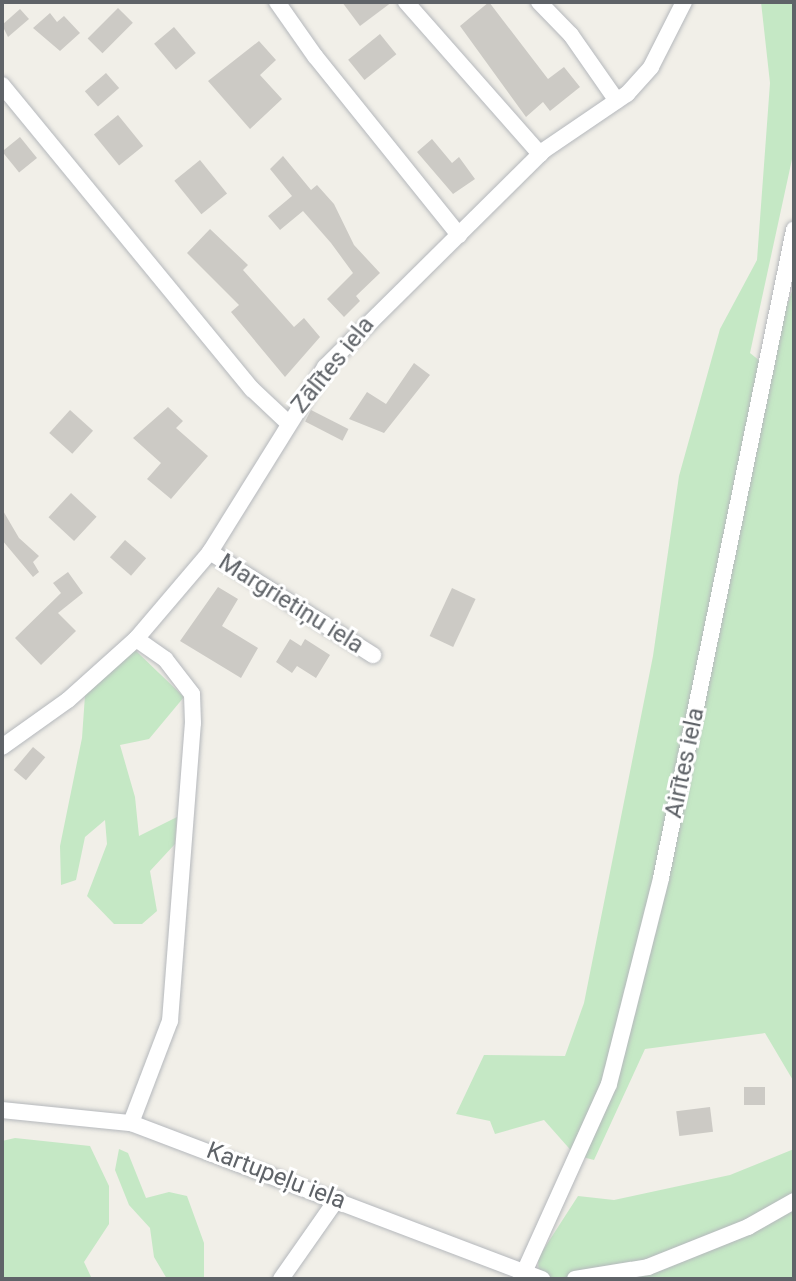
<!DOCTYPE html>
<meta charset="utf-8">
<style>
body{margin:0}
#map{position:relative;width:796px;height:1281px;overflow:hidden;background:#f1efe8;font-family:Roboto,sans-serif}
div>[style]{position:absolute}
.green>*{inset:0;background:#c5e8c5}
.building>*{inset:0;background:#cccac5;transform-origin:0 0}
.roads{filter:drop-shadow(0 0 2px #b5b8bc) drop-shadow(0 0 2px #b5b8bc)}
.street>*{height:16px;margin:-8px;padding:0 8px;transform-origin:8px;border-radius:8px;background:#fff}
span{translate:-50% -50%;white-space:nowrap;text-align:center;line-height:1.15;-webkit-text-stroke:6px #fff;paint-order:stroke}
.street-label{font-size:24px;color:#5f6368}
.frame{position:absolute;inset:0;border:4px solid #5f6368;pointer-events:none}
</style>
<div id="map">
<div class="green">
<i style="clip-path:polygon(761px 2px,794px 2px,794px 150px,750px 353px,765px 365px,794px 286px,794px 1082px,765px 1033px,645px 1049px,594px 1160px,575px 1155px,544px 1120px,495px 1134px,490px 1121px,456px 1114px,484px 1055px,565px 1056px,584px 1003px,653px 656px,679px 476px,720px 329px,757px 260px,770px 83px)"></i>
<i style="clip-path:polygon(134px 649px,184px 697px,149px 739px,120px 745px,135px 797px,139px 836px,177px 817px,175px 844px,150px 871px,157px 911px,142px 924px,114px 924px,87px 896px,107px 844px,105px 820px,85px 837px,76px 880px,61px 885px,60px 846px,82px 738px,85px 695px)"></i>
<i style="clip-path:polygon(15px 1138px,90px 1146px,109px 1186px,109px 1224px,84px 1262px,92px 1279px,2px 1279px,2px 1141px)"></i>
<i style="clip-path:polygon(119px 1149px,128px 1153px,146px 1198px,169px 1192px,187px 1196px,204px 1243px,204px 1279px,167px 1279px,154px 1257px,150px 1228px,129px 1205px,115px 1170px)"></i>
<i style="clip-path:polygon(794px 1149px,794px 1279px,539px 1279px,538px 1258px,578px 1196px,614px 1200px,730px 1175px)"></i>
</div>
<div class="building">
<i style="clip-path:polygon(342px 2px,392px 2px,360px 26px)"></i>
<i style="clip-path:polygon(489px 2px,548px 79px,564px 67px,580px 87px,550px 111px,543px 102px,526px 117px,460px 26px)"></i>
<i style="left:118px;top:8px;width:21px;height:43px;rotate:45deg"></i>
<i style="clip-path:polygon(20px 9px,29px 19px,8px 37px,2px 25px)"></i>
<i style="clip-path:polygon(50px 13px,57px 22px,64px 16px,80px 33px,60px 51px,33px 28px)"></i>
<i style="left:174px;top:27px;width:34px;height:26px;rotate:50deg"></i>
<i style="left:380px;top:34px;width:26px;height:41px;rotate:51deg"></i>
<i style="clip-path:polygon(259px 41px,276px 60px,260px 75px,282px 99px,250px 129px,208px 81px)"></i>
<i style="left:106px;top:73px;width:20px;height:28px;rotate:49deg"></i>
<i style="left:118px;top:115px;width:40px;height:31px;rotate:51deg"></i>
<i style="left:20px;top:137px;width:27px;height:23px;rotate:51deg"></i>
<i style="clip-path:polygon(432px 139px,452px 163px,459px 157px,475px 179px,453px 194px,417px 152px)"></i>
<i style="clip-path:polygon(283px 156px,311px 190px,317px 185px,334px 204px,354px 245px,380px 273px,356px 296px,360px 301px,344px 317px,327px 299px,353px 273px,331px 243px,303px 211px,280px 230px,268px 216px,292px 196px,270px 169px)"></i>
<i style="left:200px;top:160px;width:43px;height:33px;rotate:51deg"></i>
<i style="clip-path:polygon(210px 229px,248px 265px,243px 270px,294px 327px,304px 318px,320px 337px,285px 377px,231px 312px,239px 305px,187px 253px)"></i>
<i style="clip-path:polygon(414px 363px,430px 375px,384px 433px,349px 419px,367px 392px,386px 404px)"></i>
<i style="clip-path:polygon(168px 407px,183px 421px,176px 428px,208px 456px,171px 499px,147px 479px,161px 463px,133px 438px)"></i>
<i style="left:70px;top:410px;width:31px;height:31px;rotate:42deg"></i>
<i style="left:311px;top:410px;width:42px;height:13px;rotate:27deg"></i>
<i style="left:71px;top:493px;width:35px;height:33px;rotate:43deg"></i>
<i style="clip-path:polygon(2px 509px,19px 538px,39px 556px,33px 562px,39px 572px,33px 577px,2px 540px)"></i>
<i style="left:125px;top:540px;width:28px;height:23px;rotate:41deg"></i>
<i style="clip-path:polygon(68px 572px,83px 593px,58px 613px,76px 631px,41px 665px,15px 638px,61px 593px,53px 583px)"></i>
<i style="clip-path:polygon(218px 587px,238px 599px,222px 626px,258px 648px,241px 678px,180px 641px)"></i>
<i style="left:452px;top:588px;width:26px;height:53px;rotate:25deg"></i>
<i style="clip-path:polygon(290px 639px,301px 646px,305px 639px,330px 655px,316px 678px,297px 666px,292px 673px,276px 662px)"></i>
<i style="left:33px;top:747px;width:16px;height:30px;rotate:40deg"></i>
<i style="left:744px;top:1087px;width:21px;height:18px"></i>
<i style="left:710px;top:1107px;width:25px;height:34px;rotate:83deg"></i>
</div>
<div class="roads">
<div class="street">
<i style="left:277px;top:2px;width:66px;rotate:54.9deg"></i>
<i style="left:315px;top:56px;width:230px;rotate:51.2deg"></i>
<i style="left:406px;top:2px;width:203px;rotate:48.6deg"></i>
<i style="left:539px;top:2px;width:46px;rotate:45.9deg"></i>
<i style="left:571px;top:35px;width:80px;rotate:55.1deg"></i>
<i style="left:2px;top:85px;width:394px;rotate:50.6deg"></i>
<i style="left:252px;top:389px;width:48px;rotate:43.3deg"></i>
<i style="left:210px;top:552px;width:193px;rotate:32.3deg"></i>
<i style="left:2px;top:747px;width:81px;rotate:-35.5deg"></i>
<i style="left:68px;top:700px;width:91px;rotate:-41.9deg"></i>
<i style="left:136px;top:639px;width:114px;rotate:-49.6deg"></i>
<i style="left:210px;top:552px;width:218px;rotate:-58.1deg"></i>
<i style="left:325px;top:367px;width:307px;rotate:-44.7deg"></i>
<i style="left:543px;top:151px;width:102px;rotate:-34.2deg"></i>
<i style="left:627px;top:94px;width:36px;rotate:-48deg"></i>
<i style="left:651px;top:67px;width:73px;rotate:-63.1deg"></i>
<i style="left:2px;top:1110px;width:130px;rotate:5.8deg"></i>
<i style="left:131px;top:1123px;width:440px;rotate:20.8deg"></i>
<i style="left:131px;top:1123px;width:109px;rotate:-69.1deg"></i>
<i style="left:170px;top:1021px;width:299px;rotate:-85.6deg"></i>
<i style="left:193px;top:723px;width:29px;rotate:-92deg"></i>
<i style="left:192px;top:694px;width:44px;rotate:-127.6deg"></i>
<i style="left:165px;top:659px;width:35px;rotate:-145deg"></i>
<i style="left:281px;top:1279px;width:98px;rotate:-55deg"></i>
<i style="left:521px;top:1279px;width:214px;rotate:-65.7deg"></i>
<i style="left:609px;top:1084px;width:212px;rotate:-75.8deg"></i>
<i style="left:661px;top:878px;width:662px;rotate:-78.4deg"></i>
<i style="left:575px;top:1279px;width:74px;rotate:-9.3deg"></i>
<i style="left:648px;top:1267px;width:108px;rotate:-21.8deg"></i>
<i style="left:748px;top:1227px;width:53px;rotate:-29.5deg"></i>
</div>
</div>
<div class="street-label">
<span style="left:333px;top:365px;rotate:-51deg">Zālītes iela</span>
<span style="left:291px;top:604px;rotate:32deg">Margrietiņu iela</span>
<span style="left:685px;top:763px;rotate:-78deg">Airītes iela</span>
<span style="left:276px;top:1176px;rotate:21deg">Kartupeļu iela</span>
</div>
<div class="frame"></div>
</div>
